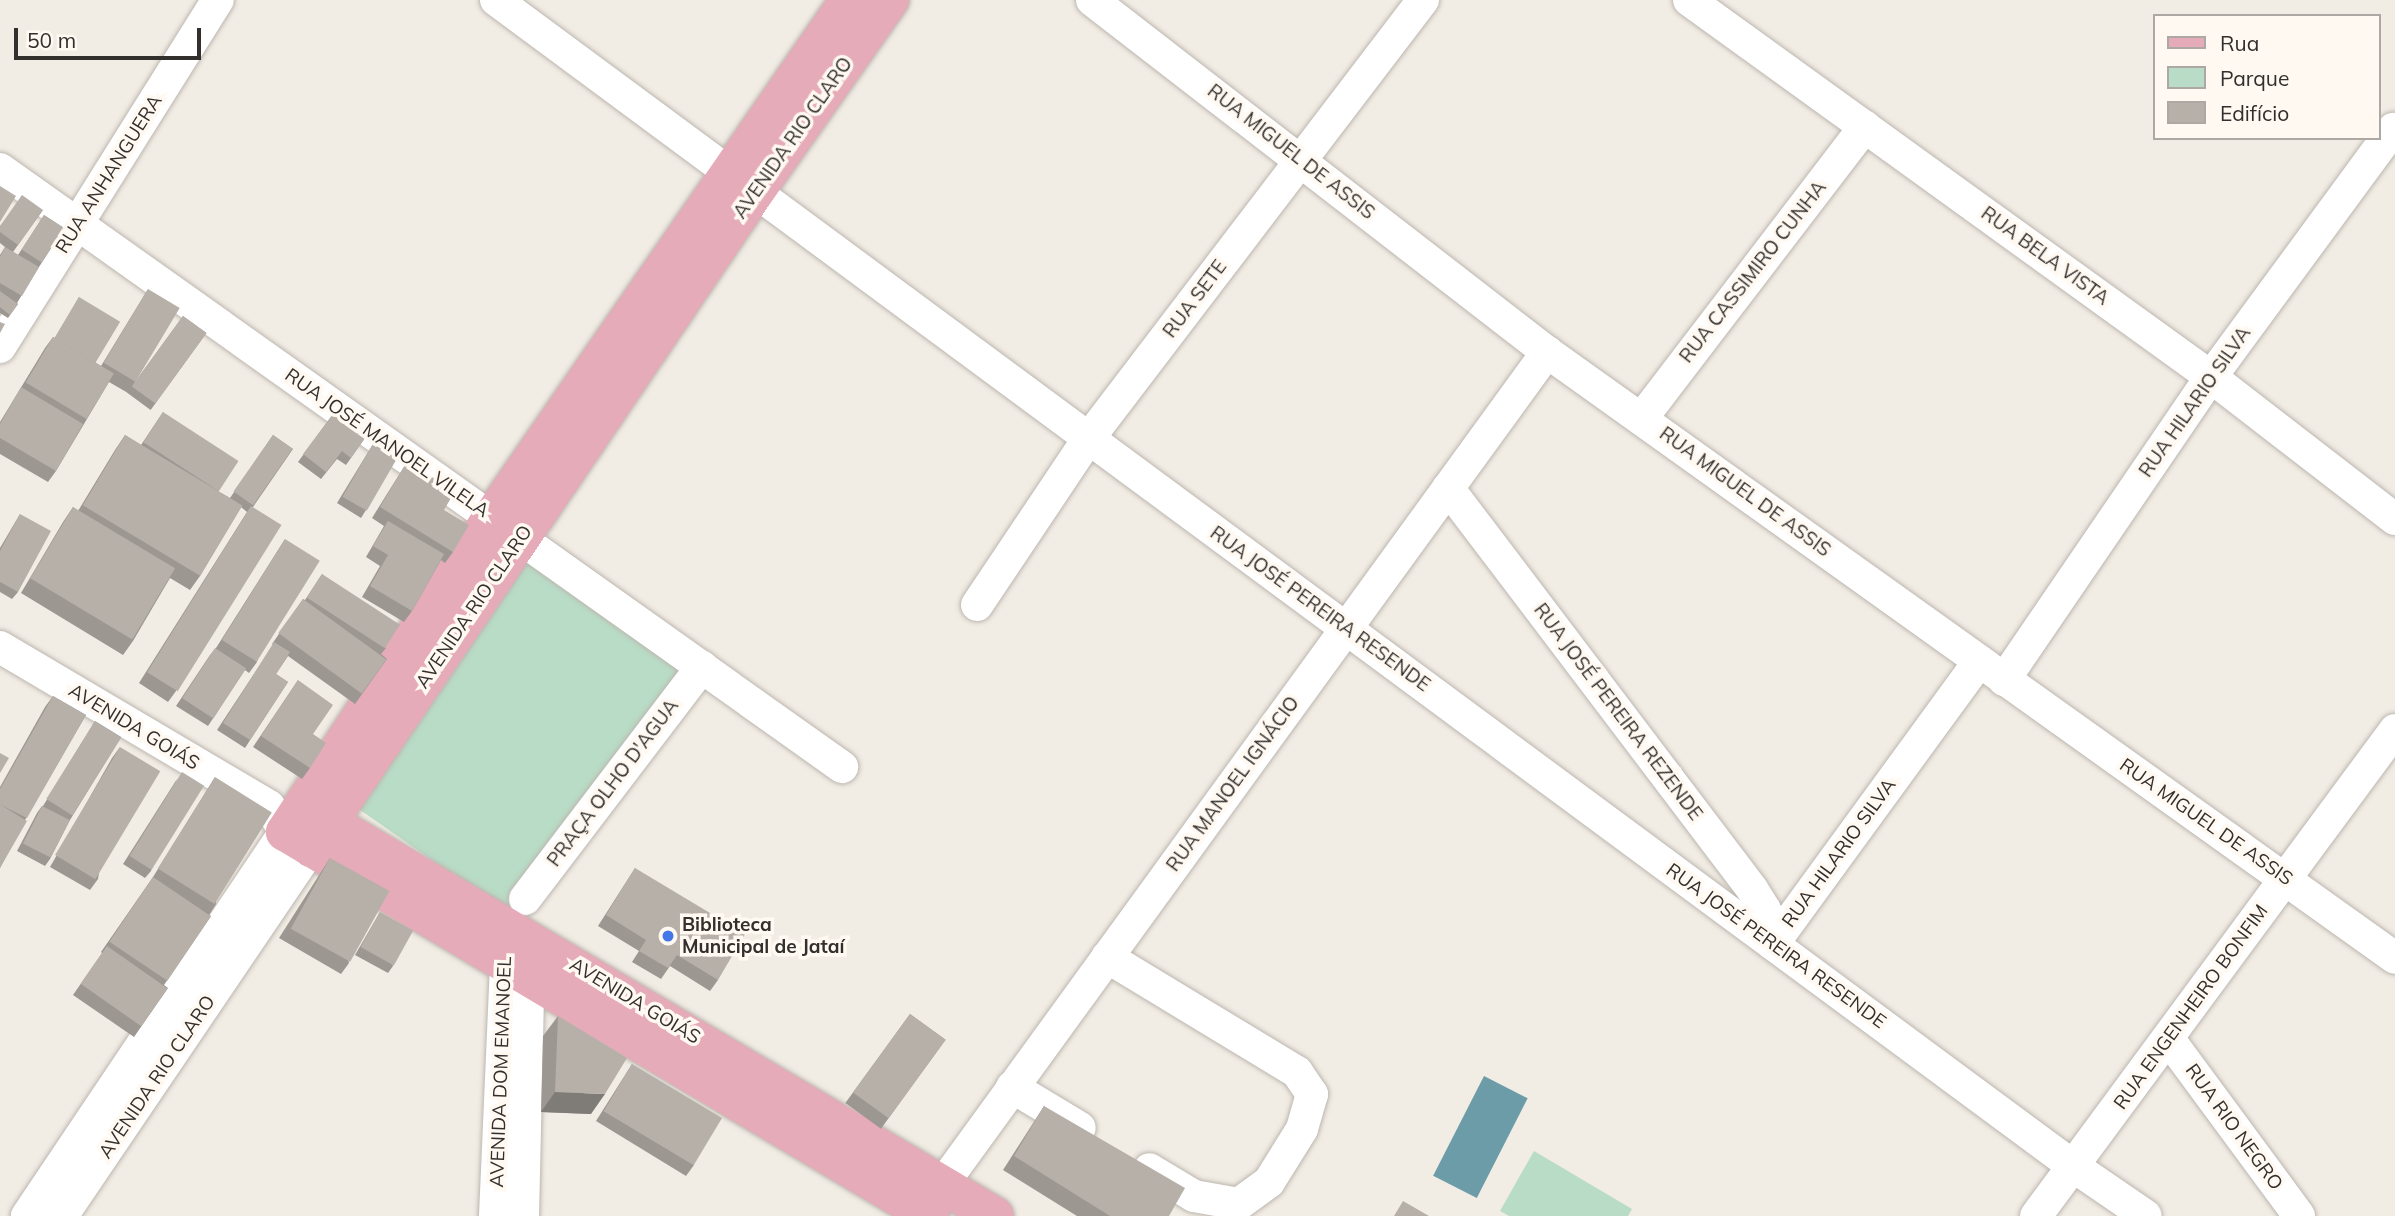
<!DOCTYPE html>
<meta charset="utf-8">
<style>
body{margin:0}
#map{position:relative;width:2395px;height:1216px;overflow:hidden;background:#f1ece4;font-family:Mulish,sans-serif}
div>[style]{position:absolute}
.green>*{inset:0;background:#b9dcc6;transform-origin:0 0}
.water>*{inset:0;background:#6b9ca7;transform-origin:0 0}
.roads{filter:drop-shadow(0 0 2px #bcb6af) drop-shadow(0 0 2px #bcb6af)}
.minor>*{height:32px;margin:-16px;padding:0 16px;transform-origin:16px;border-radius:16px;background:#fff}
.major>*{height:38px;margin:-19px;padding:0 19px;transform-origin:19px;border-radius:19px;background:#e5abb9}
.wall>*{inset:0;background:#9d9791;transform-origin:0 0}
.shaded-wall>*{inset:0;background:#7f7b76}
.building>*{inset:0;background:#b6b0a9;transform-origin:0 0}
.dots>*{width:19px;height:19px;translate:-50% -50%;box-sizing:border-box;border:4px solid #fff9f2;border-radius:50%}
span{translate:-50% -50%;white-space:nowrap;text-align:center;line-height:1.15;-webkit-text-stroke:7px #fff9f2;paint-order:stroke}
.street-label{font-size:19px;color:#322f2d}
.poi-label{font-size:19px;color:#322f2d;font-weight:700}
.left{translate:0 -50%;text-align:left}
.legend{position:absolute;left:2153px;top:14px;width:228px;height:126px;box-sizing:border-box;background:#fff9f2;border:2px solid #ada8a3;margin:0;padding:9px 12px;list-style:none;font-size:21px;color:#322f2d}
.legend li{display:flex;align-items:center;gap:14px;height:35px}
.legend b{width:35px;border:2px solid #ada8a3}
.scale{position:absolute;left:14px;top:28px;width:187px;height:32px;box-sizing:border-box;border:4px solid #322f2d;border-top:0;padding-left:9px;font-size:21px;line-height:24px;white-space:nowrap;color:#322f2d;-webkit-text-stroke:5px #fff9f2;paint-order:stroke}
</style>
<div id="map">
<div class="green">
<i style="left:526px;top:561px;width:196px;height:299px;rotate:35deg"></i>
<i style="clip-path:polygon(1534px 1151px,1632px 1209px,1628px 1216px,1509px 1216px,1500px 1211px)"></i>
</div>
<div class="water">
<i style="left:1484px;top:1076px;width:49px;height:112px;rotate:27deg"></i>
</div>
<div class="roads">
<div class="minor">
<i style="left:496px;top:0;width:1961px;rotate:36.48deg"></i>
<i style="left:2073px;top:1166px;width:88px;rotate:34.4deg"></i>
<i style="left:1092px;top:0;width:575px;rotate:37.73deg"></i>
<i style="left:1547px;top:352px;width:1042px;rotate:35.55deg"></i>
<i style="left:1689px;top:0;width:644px;rotate:35.84deg"></i>
<i style="left:2211px;top:377px;width:232px;rotate:37.7deg"></i>
<i style="left:0;top:169px;width:1033px;rotate:35.38deg"></i>
<i style="left:0;top:347px;width:410px;rotate:-57.9deg"></i>
<i style="left:1642px;top:418px;width:367px;rotate:-52.6deg"></i>
<i style="left:1448px;top:488px;width:503px;rotate:52.83deg"></i>
<i style="left:1752px;top:889px;width:25px;rotate:58deg"></i>
<i style="left:1765px;top:910px;width:35px;rotate:77deg"></i>
<i style="left:977px;top:605px;width:201px;rotate:-56.2deg"></i>
<i style="left:1089px;top:438px;width:551px;rotate:-52.67deg"></i>
<i style="left:0;top:647px;width:312px;rotate:30.6deg"></i>
<i style="left:269px;top:806px;width:31px;rotate:58deg"></i>
<i style="left:285px;top:832px;width:463px;rotate:123.9deg"></i>
<i style="left:2004px;top:680px;width:367px;rotate:-55.7deg"></i>
<i style="left:2211px;top:377px;width:308px;rotate:-53.7deg"></i>
<i style="left:525px;top:899px;width:292px;rotate:-52.7deg"></i>
<i style="left:1773px;top:944px;width:350px;rotate:-53.9deg"></i>
<i style="left:1107px;top:957px;width:222px;rotate:31.2deg"></i>
<i style="left:1297px;top:1072px;width:27px;rotate:56deg"></i>
<i style="left:1312px;top:1094px;width:36px;rotate:106deg"></i>
<i style="left:1302px;top:1129px;width:62px;rotate:121.9deg"></i>
<i style="left:1269px;top:1182px;width:37px;rotate:144deg"></i>
<i style="left:1239px;top:1204px;width:46px;rotate:-169.9deg"></i>
<i style="left:1194px;top:1196px;width:52px;rotate:-149deg"></i>
<i style="left:2168px;top:1038px;width:221px;rotate:53.6deg"></i>
<i style="left:1012px;top:1087px;width:79px;rotate:31.1deg"></i>
<i style="left:929px;top:1203px;width:1052px;rotate:-54.01deg"></i>
<i style="left:62px;top:1216px;width:444px;rotate:-55.9deg"></i>
<i style="left:495px;top:1216px;width:273px;rotate:-87.5deg"></i>
<i style="left:523px;top:1216px;width:261px;rotate:-88.7deg"></i>
<i style="left:2036px;top:1216px;width:604px;rotate:-53.55deg"></i>
</div>
<div class="major">
<i style="left:849px;top:0;width:628px;rotate:124.63deg"></i>
<i style="left:492px;top:517px;width:377px;rotate:123.3deg"></i>
<i style="left:285px;top:832px;width:751px;rotate:30.77deg"></i>
<i style="left:307px;top:809px;width:799px;rotate:30.61deg"></i>
<i style="left:311px;top:848px;width:792px;rotate:-55.91deg"></i>
<i style="left:755px;top:192px;width:235px;rotate:-54.9deg"></i>
</div>
</div>
<div class="wall">
<i style="clip-path:polygon(43px 210px,13px 252px,18px 255px,44px 215px,64px 228px,39px 267px,17px 303px,18px 304px,8px 318px,0 313px,0 255px,5px 247px,0 243px,0 226px)"></i>
<i style="clip-path:polygon(148px 289px,135px 382px,128px 393px,109px 382px,56px 471px,48px 482px,0 454px,0 422px,45px 348px,53px 337px,55px 338px,79px 297px,96px 363px,101px 366px)"></i>
<i style="left:183px;top:316px;width:29px;height:95px;rotate:36deg"></i>
<i style="clip-path:polygon(163px 412px,219px 492px,230px 498px,273px 435px,293px 449px,253px 507px,176px 691px,168px 702px,139px 683px,247px 512px,241px 507px,200px 576px,190px 590px,170px 578px,133px 641px,123px 655px,21px 593px,63px 522px,73px 507px,78px 511px,115px 450px,125px 435px,141px 445px)"></i>
<i style="clip-path:polygon(333px 414px,365px 438px,346px 465px,337px 459px,321px 479px,298px 462px)"></i>
<i style="clip-path:polygon(373px 444px,366px 510px,361px 518px,337px 503px)"></i>
<i style="clip-path:polygon(407px 462px,444px 510px,453px 552px,445px 563px,441px 560px,412px 611px,404px 622px,362px 597px,380px 566px,366px 557px,384px 526px,372px 518px)"></i>
<i style="clip-path:polygon(20px 514px,18px 592px,12px 599px,0 592px,0 548px)"></i>
<i style="clip-path:polygon(285px 539px,257px 662px,249px 673px,245px 670px,208px 726px,176px 706px,210px 655px,216px 648px)"></i>
<i style="clip-path:polygon(322px 574px,386px 648px,381px 654px,387px 659px,355px 704px,288px 656px,276px 674px,288px 682px,245px 748px,217px 730px,273px 645px,272px 644px,303px 599px,305px 600px)"></i>
<i style="clip-path:polygon(298px 680px,310px 768px,302px 779px,253px 747px)"></i>
<i style="clip-path:polygon(53px 696px,86px 715px,25px 820px,0 868px,0 787px,45px 707px)"></i>
<i style="clip-path:polygon(95px 721px,121px 737px,70px 820px,50px 859px,45px 866px,17px 851px,37px 813px,42px 806px,43px 806px)"></i>
<i style="clip-path:polygon(120px 747px,98px 879px,90px 890px,50px 867px,112px 758px)"></i>
<i style="clip-path:polygon(215px 777px,216px 904px,209px 915px,211px 916px,164px 985px,168px 988px,134px 1037px,73px 995px,102px 953px,101px 952px,153px 877px)"></i>
<i style="clip-path:polygon(177px 779px,151px 871px,145px 878px,123px 864px)"></i>
<i style="clip-path:polygon(330px 858px,349px 963px,341px 974px,279px 938px)"></i>
<i style="clip-path:polygon(635px 868px,718px 980px,710px 991px,670px 966px,661px 979px,632px 962px,639px 951px,598px 926px)"></i>
<i style="clip-path:polygon(380px 912px,393px 966px,388px 973px,355px 955px)"></i>
<i style="left:910px;top:1014px;width:44px;height:110px;rotate:36deg"></i>
<i style="clip-path:polygon(558px 1016px,591px 1114px,541px 1112px,543px 1036px)"></i>
<i style="clip-path:polygon(632px 1064px,694px 1165px,686px 1176px,596px 1121px)"></i>
<i style="clip-path:polygon(1044px 1106px,1169px 1216px,1077px 1216px,1003px 1170px)"></i>
</div>
<div class="shaded-wall">
<i style="clip-path:polygon(555px 1092px,605px 1094px,591px 1114px,541px 1112px)"></i>
</div>
<div class="building">
<i style="clip-path:polygon(0 186px,16px 196px,0 222px)"></i>
<i style="clip-path:polygon(22px 195px,43px 210px,18px 245px,0 232px,0 226px)"></i>
<i style="left:44px;top:215px;width:24px;height:41px;rotate:33deg"></i>
<i style="clip-path:polygon(5px 247px,39px 267px,22px 296px,0 283px,0 257px)"></i>
<i style="left:148px;top:289px;width:37px;height:86px;rotate:31deg"></i>
<i style="clip-path:polygon(0 291px,18px 304px,10px 315px,0 307px)"></i>
<i style="left:79px;top:297px;width:48px;height:48px;rotate:31deg"></i>
<i style="left:183px;top:316px;width:29px;height:87px;rotate:36deg"></i>
<i style="clip-path:polygon(0 322px,5px 324px,0 333px)"></i>
<i style="left:53px;top:337px;width:71px;height:53px;rotate:31deg"></i>
<i style="clip-path:polygon(21px 387px,83px 424px,56px 471px,0 438px,0 424px)"></i>
<i style="left:163px;top:412px;width:90px;height:36px;rotate:33deg"></i>
<i style="clip-path:polygon(333px 414px,365px 438px,351px 458px,342px 451px,326px 472px,303px 454px)"></i>
<i style="left:125px;top:435px;width:137px;height:82px;rotate:31deg"></i>
<i style="left:273px;top:435px;width:24px;height:69px;rotate:35deg"></i>
<i style="left:373px;top:444px;width:28px;height:61px;rotate:30deg"></i>
<i style="clip-path:polygon(407px 462px,455px 491px,444px 510px,469px 525px,453px 552px,380px 507px)"></i>
<i style="left:251px;top:506px;width:36px;height:196px;rotate:32deg"></i>
<i style="left:73px;top:507px;width:119px;height:83px;rotate:31deg"></i>
<i style="clip-path:polygon(20px 514px,51px 531px,18px 592px,0 582px,0 551px)"></i>
<i style="clip-path:polygon(388px 521px,444px 554px,412px 611px,370px 586px,388px 555px,373px 546px)"></i>
<i style="left:285px;top:539px;width:41px;height:119px;rotate:32deg"></i>
<i style="left:322px;top:574px;width:93px;height:28px;rotate:33deg"></i>
<i style="left:303px;top:599px;width:103px;height:42px;rotate:36deg"></i>
<i style="clip-path:polygon(274px 642px,290px 652px,276px 674px,288px 682px,250px 740px,223px 723px)"></i>
<i style="left:215px;top:648px;width:37px;height:60px;rotate:33deg"></i>
<i style="clip-path:polygon(298px 680px,333px 705px,313px 734px,326px 743px,310px 768px,261px 736px)"></i>
<i style="clip-path:polygon(53px 696px,86px 715px,27px 818px,1px 805px,27px 821px,0 868px,0 789px)"></i>
<i style="left:95px;top:721px;width:31px;height:92px;rotate:32deg"></i>
<i style="left:120px;top:747px;width:47px;height:126px;rotate:31deg"></i>
<i style="clip-path:polygon(0 753px,9px 758px,0 773px)"></i>
<i style="left:182px;top:772px;width:26px;height:99px;rotate:32deg"></i>
<i style="left:215px;top:777px;width:67px;height:108px;rotate:32deg"></i>
<i style="left:42px;top:806px;width:31px;height:42px;rotate:27deg"></i>
<i style="left:330px;top:858px;width:68px;height:81px;rotate:29deg"></i>
<i style="clip-path:polygon(635px 868px,745px 934px,718px 980px,677px 955px,668px 968px,639px 951px,646px 940px,606px 915px)"></i>
<i style="left:153px;top:877px;width:70px;height:78px;rotate:34deg"></i>
<i style="left:380px;top:912px;width:38px;height:40px;rotate:29deg"></i>
<i style="left:107px;top:946px;width:74px;height:46px;rotate:35deg"></i>
<i style="left:910px;top:1014px;width:44px;height:97px;rotate:36deg"></i>
<i style="clip-path:polygon(558px 1016px,627px 1058px,605px 1094px,555px 1092px)"></i>
<i style="left:632px;top:1064px;width:105px;height:55px;rotate:31deg"></i>
<i style="clip-path:polygon(1044px 1106px,1185px 1188px,1169px 1216px,1110px 1216px,1014px 1156px)"></i>
<i style="clip-path:polygon(1403px 1201px,1429px 1216px,1394px 1216px)"></i>
</div>
<div class="dots">
<i style="left:668px;top:936px;background:#4477e8"></i>
</div>
<div class="street-label">
<span style="left:793px;top:138px;rotate:-55deg">AVENIDA RIO CLARO</span>
<span style="left:1291px;top:152px;rotate:38deg">RUA MIGUEL DE ASSIS</span>
<span style="left:109px;top:174px;rotate:-58deg">RUA ANHANGUERA</span>
<span style="left:2045px;top:256px;rotate:36deg">RUA BELA VISTA</span>
<span style="left:1753px;top:272px;rotate:-52deg">RUA CASSIMIRO CUNHA</span>
<span style="left:1195px;top:299px;rotate:-53deg">RUA SETE</span>
<span style="left:2195px;top:402px;rotate:-55deg">RUA HILARIO SILVA</span>
<span style="left:387px;top:443px;rotate:35deg">RUA JOSÉ MANOEL VILELA</span>
<span style="left:1745px;top:492px;rotate:36deg">RUA MIGUEL DE ASSIS</span>
<span style="left:474px;top:607px;rotate:-56deg">AVENIDA RIO CLARO</span>
<span style="left:1320px;top:609px;rotate:36deg">RUA JOSÉ PEREIRA RESENDE</span>
<span style="left:1618px;top:712px;rotate:53deg">RUA JOSÉ PEREIRA REZENDE</span>
<span style="left:134px;top:727px;rotate:31deg">AVENIDA GOIÁS</span>
<span style="left:613px;top:783px;rotate:-53deg">PRAÇA OLHO D'AGUA</span>
<span style="left:1233px;top:784px;rotate:-54deg">RUA MANOEL IGNÁCIO</span>
<span style="left:2206px;top:822px;rotate:35deg">RUA MIGUEL DE ASSIS</span>
<span style="left:1839px;top:853px;rotate:-54deg">RUA HILARIO SILVA</span>
<span style="left:1776px;top:946px;rotate:36deg">RUA JOSÉ PEREIRA RESENDE</span>
<span style="left:635px;top:1001px;rotate:31deg">AVENIDA GOIÁS</span>
<span style="left:2191px;top:1007px;rotate:-54deg">RUA ENGENHEIRO BONFIM</span>
<span style="left:501px;top:1072px;rotate:-88deg">AVENIDA DOM EMANOEL</span>
<span style="left:157px;top:1077px;rotate:-56deg">AVENIDA RIO CLARO</span>
<span style="left:2234px;top:1127px;rotate:54deg">RUA RIO NEGRO</span>
</div>
<div class="poi-label">
<span class="left" style="left:682px;top:936px">Biblioteca<br>Municipal de Jataí</span>
</div>
<ul class="legend">
<li><b style="height:9px;background:#e5abb9"></b>Rua</li>
<li><b style="height:19px;background:#b9dcc6"></b>Parque</li>
<li><b style="height:19px;background:#b6b0a9"></b>Edifício</li>
</ul>
<div class="scale">50 m</div>
</div>
